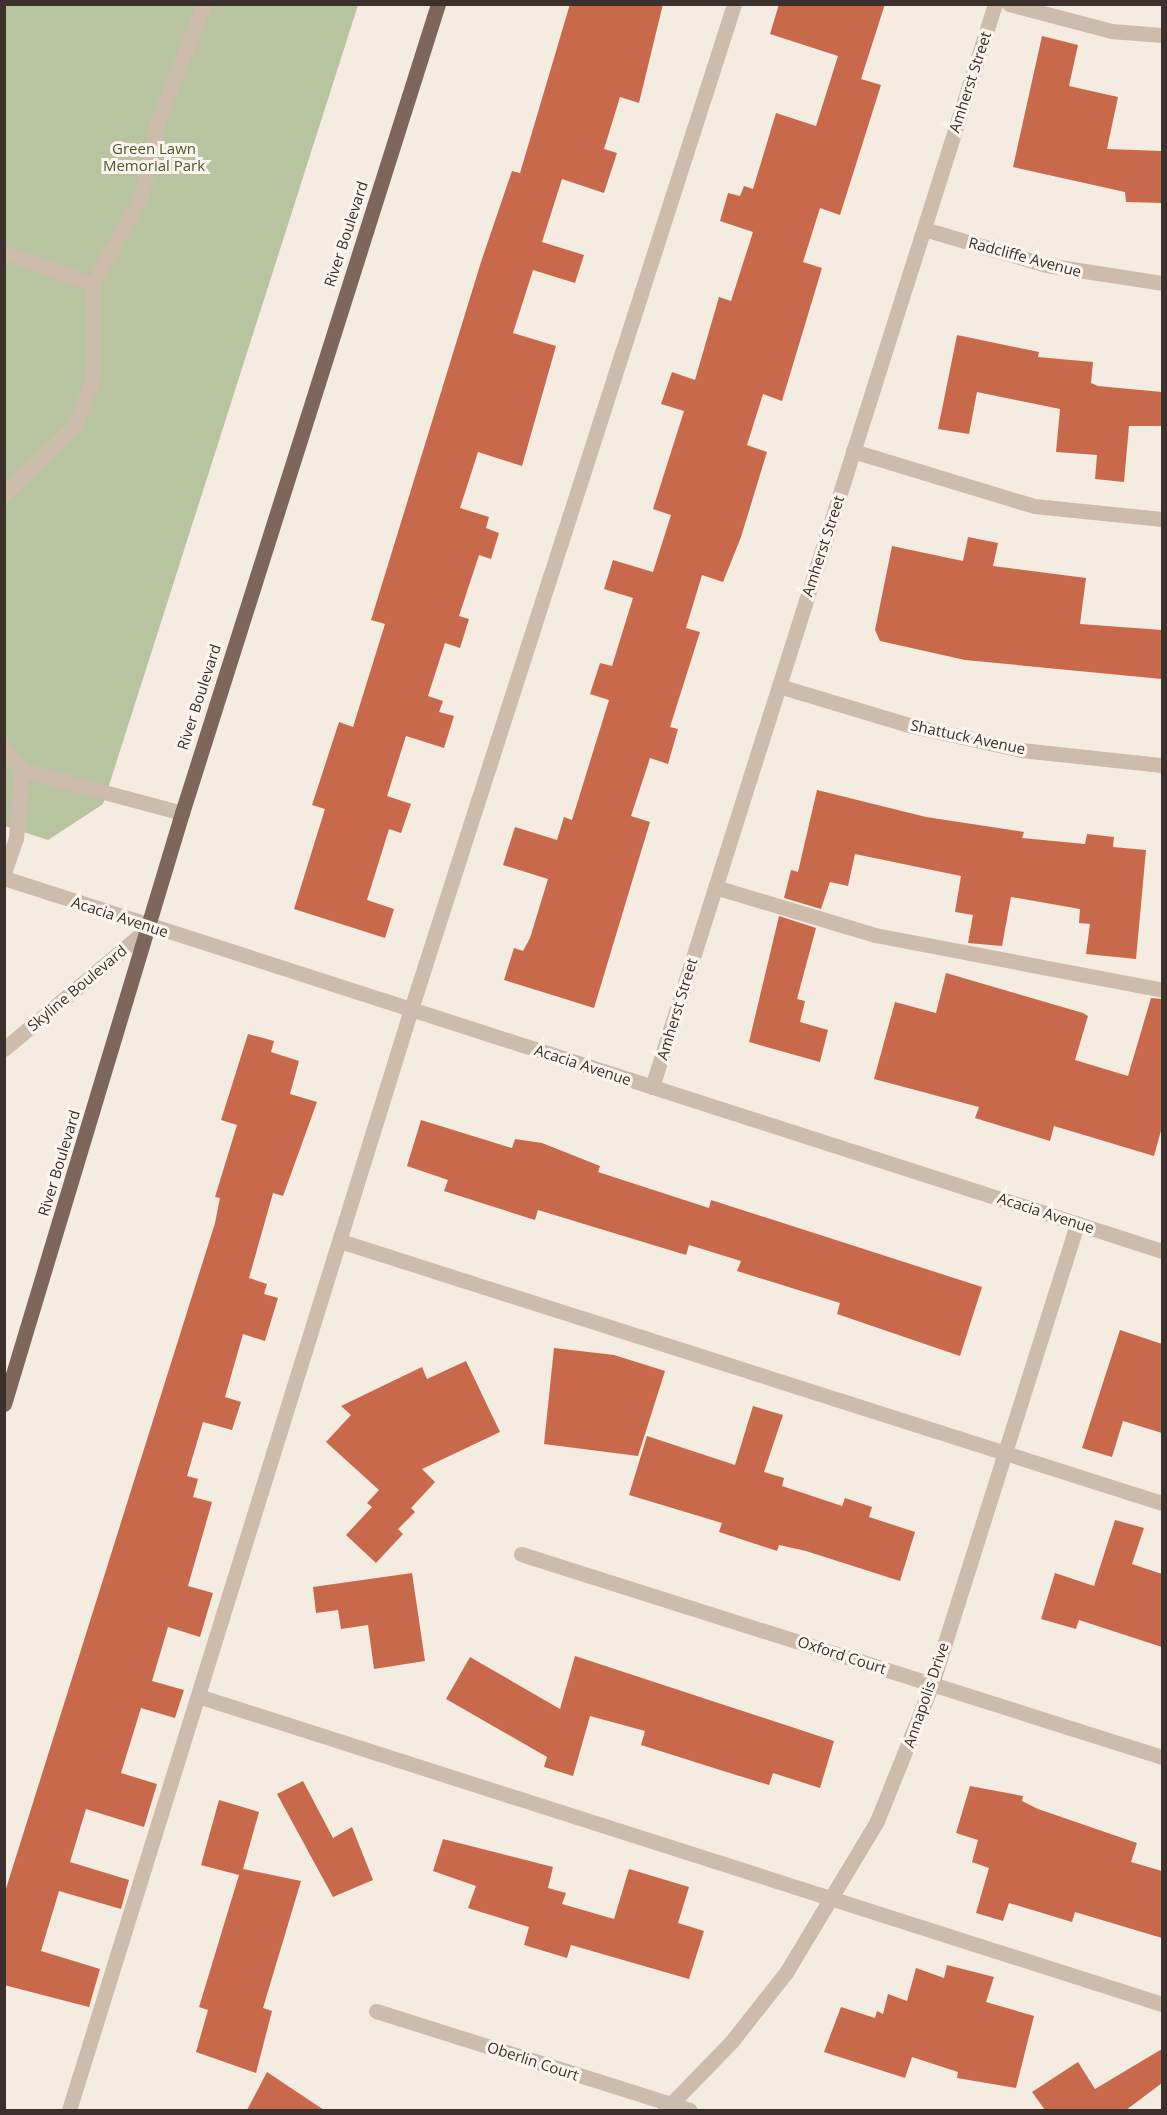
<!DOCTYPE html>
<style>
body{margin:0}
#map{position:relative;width:1167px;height:2115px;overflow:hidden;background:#f4ebe1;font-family:"Open Sans",sans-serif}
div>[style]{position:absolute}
.green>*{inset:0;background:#b8c4a0}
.building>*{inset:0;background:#c8694b}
.minor>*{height:15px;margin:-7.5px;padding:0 7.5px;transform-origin:7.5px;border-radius:7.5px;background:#cdbbac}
.major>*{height:15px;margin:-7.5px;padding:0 7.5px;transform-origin:7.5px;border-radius:7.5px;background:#7d675c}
span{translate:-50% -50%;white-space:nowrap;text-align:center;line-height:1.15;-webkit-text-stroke:6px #fbf5ee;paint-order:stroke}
.street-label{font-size:15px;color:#3b302b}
.park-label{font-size:15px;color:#4a5a2e}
.frame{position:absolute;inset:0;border:6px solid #3b302b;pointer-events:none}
</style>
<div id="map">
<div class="green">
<i style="clip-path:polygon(5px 5px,358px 5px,103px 804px,48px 840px,5px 826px)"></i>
</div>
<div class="building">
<i style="clip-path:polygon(570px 4px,663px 4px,639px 103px,620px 97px,604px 149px,617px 153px,604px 193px,562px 179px,542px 242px,584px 255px,575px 283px,533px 270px,513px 333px,556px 346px,522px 466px,478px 452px,460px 508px,489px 517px,486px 528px,499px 533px,491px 559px,479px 555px,459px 616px,469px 619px,460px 648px,445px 643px,428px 696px,443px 701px,439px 712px,454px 716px,444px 748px,406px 736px,387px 796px,411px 804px,401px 833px,389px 829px,367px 900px,394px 909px,385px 938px,294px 909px,325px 809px,312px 805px,339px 722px,353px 727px,385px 624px,371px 620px,481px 262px,512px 171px,520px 173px)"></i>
<i style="clip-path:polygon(779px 4px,885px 4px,861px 79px,881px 85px,840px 215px,820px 208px,803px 262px,822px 268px,782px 401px,763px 394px,747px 445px,767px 452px,741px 537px,723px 582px,702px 575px,686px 628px,700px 632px,670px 727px,678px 729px,668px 764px,650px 758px,631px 816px,650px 822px,594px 1008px,504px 980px,514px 948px,523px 951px,530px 938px,548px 879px,503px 865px,515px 827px,557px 840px,564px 817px,572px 820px,609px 700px,590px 694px,600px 663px,612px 666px,633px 598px,604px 589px,613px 560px,653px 572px,671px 515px,653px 509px,684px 411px,661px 404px,672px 372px,695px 380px,719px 297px,731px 301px,753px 232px,720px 221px,728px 193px,740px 196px,744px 186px,753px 189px,776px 113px,816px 126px,838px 56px,770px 34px)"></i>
<i style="clip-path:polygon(1042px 36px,1078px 45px,1069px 86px,1118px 97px,1107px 149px,1162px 151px,1162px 203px,1126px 202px,1125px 192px,1013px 167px)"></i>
<i style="clip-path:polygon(957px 335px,1039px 352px,1038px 357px,1093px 362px,1091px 383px,1098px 386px,1162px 392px,1162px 426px,1129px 426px,1124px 482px,1095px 479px,1097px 455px,1056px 452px,1060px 409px,977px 392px,969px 434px,938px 429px)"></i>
<i style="clip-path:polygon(968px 537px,998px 543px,993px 566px,1086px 578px,1080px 624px,1162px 630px,1162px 679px,965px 660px,880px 641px,875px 630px,892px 546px,963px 561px)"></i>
<i style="clip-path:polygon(817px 790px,926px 817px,1024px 832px,1022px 838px,1085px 844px,1087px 834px,1114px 837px,1113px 847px,1146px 850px,1136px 959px,1086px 954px,1090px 924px,1079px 923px,1080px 909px,1011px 897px,1002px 946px,968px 943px,973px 915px,955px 912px,961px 876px,855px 854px,848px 886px,830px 882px,821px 909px,784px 898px,791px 870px,798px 872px)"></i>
<i style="clip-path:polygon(779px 916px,816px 928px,797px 999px,805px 1001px,800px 1022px,828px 1030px,820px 1062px,749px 1042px)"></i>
<i style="clip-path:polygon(946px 973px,1083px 1013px,1088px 1016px,1075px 1060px,1128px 1076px,1151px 998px,1162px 999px,1162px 1127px,1154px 1156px,1054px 1126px,1050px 1141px,975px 1118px,979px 1107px,874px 1079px,895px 1002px,936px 1013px)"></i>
<i style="clip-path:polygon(248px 1034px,274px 1041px,271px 1052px,299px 1061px,290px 1094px,317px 1102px,283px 1196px,273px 1193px,249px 1278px,267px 1284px,264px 1294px,278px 1298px,265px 1341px,243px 1334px,225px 1397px,241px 1402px,232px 1430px,203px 1422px,187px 1476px,198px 1479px,193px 1497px,212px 1502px,188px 1586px,213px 1593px,200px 1637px,168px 1627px,152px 1681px,184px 1690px,175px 1718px,141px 1708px,121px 1773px,157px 1784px,144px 1827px,86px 1809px,70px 1862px,129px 1880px,121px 1909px,59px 1891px,41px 1951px,100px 1969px,89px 2007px,4px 1985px,4px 1895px,215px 1223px,220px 1198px,215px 1197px,237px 1125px,221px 1120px)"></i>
<i style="clip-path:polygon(421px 1120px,512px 1148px,515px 1139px,542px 1143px,600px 1166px,598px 1172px,709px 1208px,711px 1200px,982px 1287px,960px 1356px,837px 1314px,840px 1303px,737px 1271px,741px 1261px,689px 1245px,686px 1255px,538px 1210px,535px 1220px,444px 1191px,448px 1180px,407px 1166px)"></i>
<i style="clip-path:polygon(1120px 1330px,1162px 1344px,1162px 1433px,1123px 1421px,1112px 1457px,1082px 1448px)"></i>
<i style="clip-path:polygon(554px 1348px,614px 1355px,665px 1371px,638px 1456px,544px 1444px)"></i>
<i style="clip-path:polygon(466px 1361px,500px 1432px,422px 1469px,435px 1482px,411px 1508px,415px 1512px,398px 1529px,403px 1534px,376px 1563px,346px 1535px,372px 1507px,367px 1503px,379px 1490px,326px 1442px,351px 1415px,341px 1406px,422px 1367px,427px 1379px)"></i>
<i style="clip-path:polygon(753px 1406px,783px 1415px,764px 1472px,784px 1478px,782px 1486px,842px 1506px,845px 1498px,872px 1507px,869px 1517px,915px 1532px,900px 1581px,806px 1551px,779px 1545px,777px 1551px,719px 1532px,722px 1523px,629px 1495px,647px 1436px,735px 1465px)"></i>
<i style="clip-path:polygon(1115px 1520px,1144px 1528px,1132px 1564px,1162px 1574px,1162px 1647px,1079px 1620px,1076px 1629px,1041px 1619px,1055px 1573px,1094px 1586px)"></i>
<i style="clip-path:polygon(412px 1573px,425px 1661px,374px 1669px,368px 1625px,341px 1629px,338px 1610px,316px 1613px,313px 1587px)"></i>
<i style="clip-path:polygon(575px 1656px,834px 1741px,820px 1788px,773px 1773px,769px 1785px,733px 1774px,641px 1745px,645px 1731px,590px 1716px,573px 1776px,544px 1767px,547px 1757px,446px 1699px,470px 1657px,560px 1709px)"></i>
<i style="clip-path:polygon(303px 1781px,333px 1838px,352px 1827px,373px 1880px,333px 1897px,277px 1794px)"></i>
<i style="clip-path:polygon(970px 1786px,1023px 1796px,1022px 1801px,1038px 1809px,1137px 1843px,1131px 1862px,1162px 1871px,1162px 1938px,1075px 1912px,1072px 1922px,1009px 1903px,1003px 1921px,976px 1913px,989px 1868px,972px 1862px,978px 1840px,956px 1833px)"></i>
<i style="clip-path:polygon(219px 1800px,259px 1812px,243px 1869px,301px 1881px,263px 2008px,272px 2011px,256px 2073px,196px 2052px,208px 2010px,199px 2007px,239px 1875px,201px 1865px)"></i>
<i style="clip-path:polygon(443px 1839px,553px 1867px,548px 1888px,566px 1893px,562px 1904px,614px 1919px,629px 1869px,689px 1887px,678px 1923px,704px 1931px,689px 1979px,571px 1945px,567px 1958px,524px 1945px,529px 1927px,468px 1908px,476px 1886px,433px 1871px)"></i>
<i style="clip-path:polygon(947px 1965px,994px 1977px,986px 2002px,1034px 2016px,1016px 2088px,957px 2078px,958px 2072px,912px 2057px,905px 2078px,824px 2052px,841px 2007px,875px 2018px,877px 2011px,883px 2014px,888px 1994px,907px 2001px,916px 1968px,944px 1978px)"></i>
<i style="clip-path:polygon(1162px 2049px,1162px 2083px,1126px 2110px,1045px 2110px,1032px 2092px,1078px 2062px,1095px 2089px)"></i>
<i style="clip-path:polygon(267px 2072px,324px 2110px,247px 2110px)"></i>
</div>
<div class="minor">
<i style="left:1009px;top:4px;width:106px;rotate:14.8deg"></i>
<i style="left:1111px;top:31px;width:51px;rotate:4.5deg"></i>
<i style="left:924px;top:229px;width:127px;rotate:16.4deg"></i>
<i style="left:1046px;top:265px;width:117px;rotate:8.8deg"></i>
<i style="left:4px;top:252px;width:95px;rotate:19.8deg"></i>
<i style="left:853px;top:451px;width:189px;rotate:16.9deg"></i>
<i style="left:1034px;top:506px;width:129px;rotate:5.8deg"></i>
<i style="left:4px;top:494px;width:99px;rotate:-44.2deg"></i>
<i style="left:75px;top:425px;width:49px;rotate:-68.6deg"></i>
<i style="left:93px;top:379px;width:95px;rotate:-90deg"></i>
<i style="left:93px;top:284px;width:100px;rotate:-61.4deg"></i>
<i style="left:141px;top:196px;width:77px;rotate:-77.2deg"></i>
<i style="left:158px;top:121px;width:126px;rotate:-68.5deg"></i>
<i style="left:779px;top:686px;width:139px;rotate:16.7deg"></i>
<i style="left:912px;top:726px;width:112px;rotate:12.4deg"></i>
<i style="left:1021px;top:750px;width:142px;rotate:6.1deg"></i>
<i style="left:4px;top:748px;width:28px;rotate:51deg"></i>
<i style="left:22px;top:770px;width:68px;rotate:95deg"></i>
<i style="left:16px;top:838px;width:37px;rotate:109deg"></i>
<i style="left:22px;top:770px;width:166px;rotate:15deg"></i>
<i style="left:4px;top:878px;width:1217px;rotate:17.85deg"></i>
<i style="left:715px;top:887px;width:167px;rotate:16.7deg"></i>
<i style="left:875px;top:935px;width:292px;rotate:10.8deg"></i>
<i style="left:4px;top:1049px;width:190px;rotate:-39.9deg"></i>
<i style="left:652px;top:1087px;width:1136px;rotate:-72.43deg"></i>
<i style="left:340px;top:1241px;width:863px;rotate:17.68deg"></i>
<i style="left:521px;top:1554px;width:672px;rotate:17.57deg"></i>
<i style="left:198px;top:1696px;width:1012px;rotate:17.72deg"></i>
<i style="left:376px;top:2011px;width:329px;rotate:17.5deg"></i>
<i style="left:69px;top:2110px;width:1153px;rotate:-72.74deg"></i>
<i style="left:411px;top:1009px;width:1056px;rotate:-72.18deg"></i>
<i style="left:665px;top:2110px;width:96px;rotate:-45.8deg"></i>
<i style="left:732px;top:2041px;width:89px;rotate:-51.8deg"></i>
<i style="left:787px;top:1971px;width:175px;rotate:-59deg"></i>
<i style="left:877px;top:1821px;width:148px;rotate:-68.1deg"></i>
<i style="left:932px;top:1684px;width:483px;rotate:-72.5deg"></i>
</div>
<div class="major">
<i style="left:4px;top:1404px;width:617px;rotate:-73.24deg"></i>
<i style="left:182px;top:813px;width:849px;rotate:-72.44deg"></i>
</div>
<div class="street-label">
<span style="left:970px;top:82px;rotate:-72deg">Amherst Street</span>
<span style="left:346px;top:234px;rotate:-72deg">River Boulevard</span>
<span style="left:1025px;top:257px;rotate:15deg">Radcliffe Avenue</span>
<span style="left:823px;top:546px;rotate:-72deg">Amherst Street</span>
<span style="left:199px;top:697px;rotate:-72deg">River Boulevard</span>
<span style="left:968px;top:737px;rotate:12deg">Shattuck Avenue</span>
<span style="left:120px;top:917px;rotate:18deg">Acacia Avenue</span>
<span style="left:77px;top:988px;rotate:-40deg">Skyline Boulevard</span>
<span style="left:677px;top:1009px;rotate:-73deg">Amherst Street</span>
<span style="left:583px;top:1065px;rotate:18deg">Acacia Avenue</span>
<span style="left:59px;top:1163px;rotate:-73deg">River Boulevard</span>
<span style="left:1046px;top:1213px;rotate:18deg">Acacia Avenue</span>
<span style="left:842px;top:1655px;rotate:18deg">Oxford Court</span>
<span style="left:926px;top:1695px;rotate:-71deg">Annapolis Drive</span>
<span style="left:533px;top:2061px;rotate:18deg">Oberlin Court</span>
</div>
<div class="park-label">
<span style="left:154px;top:157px">Green Lawn<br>Memorial Park</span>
</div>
<div class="frame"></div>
</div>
